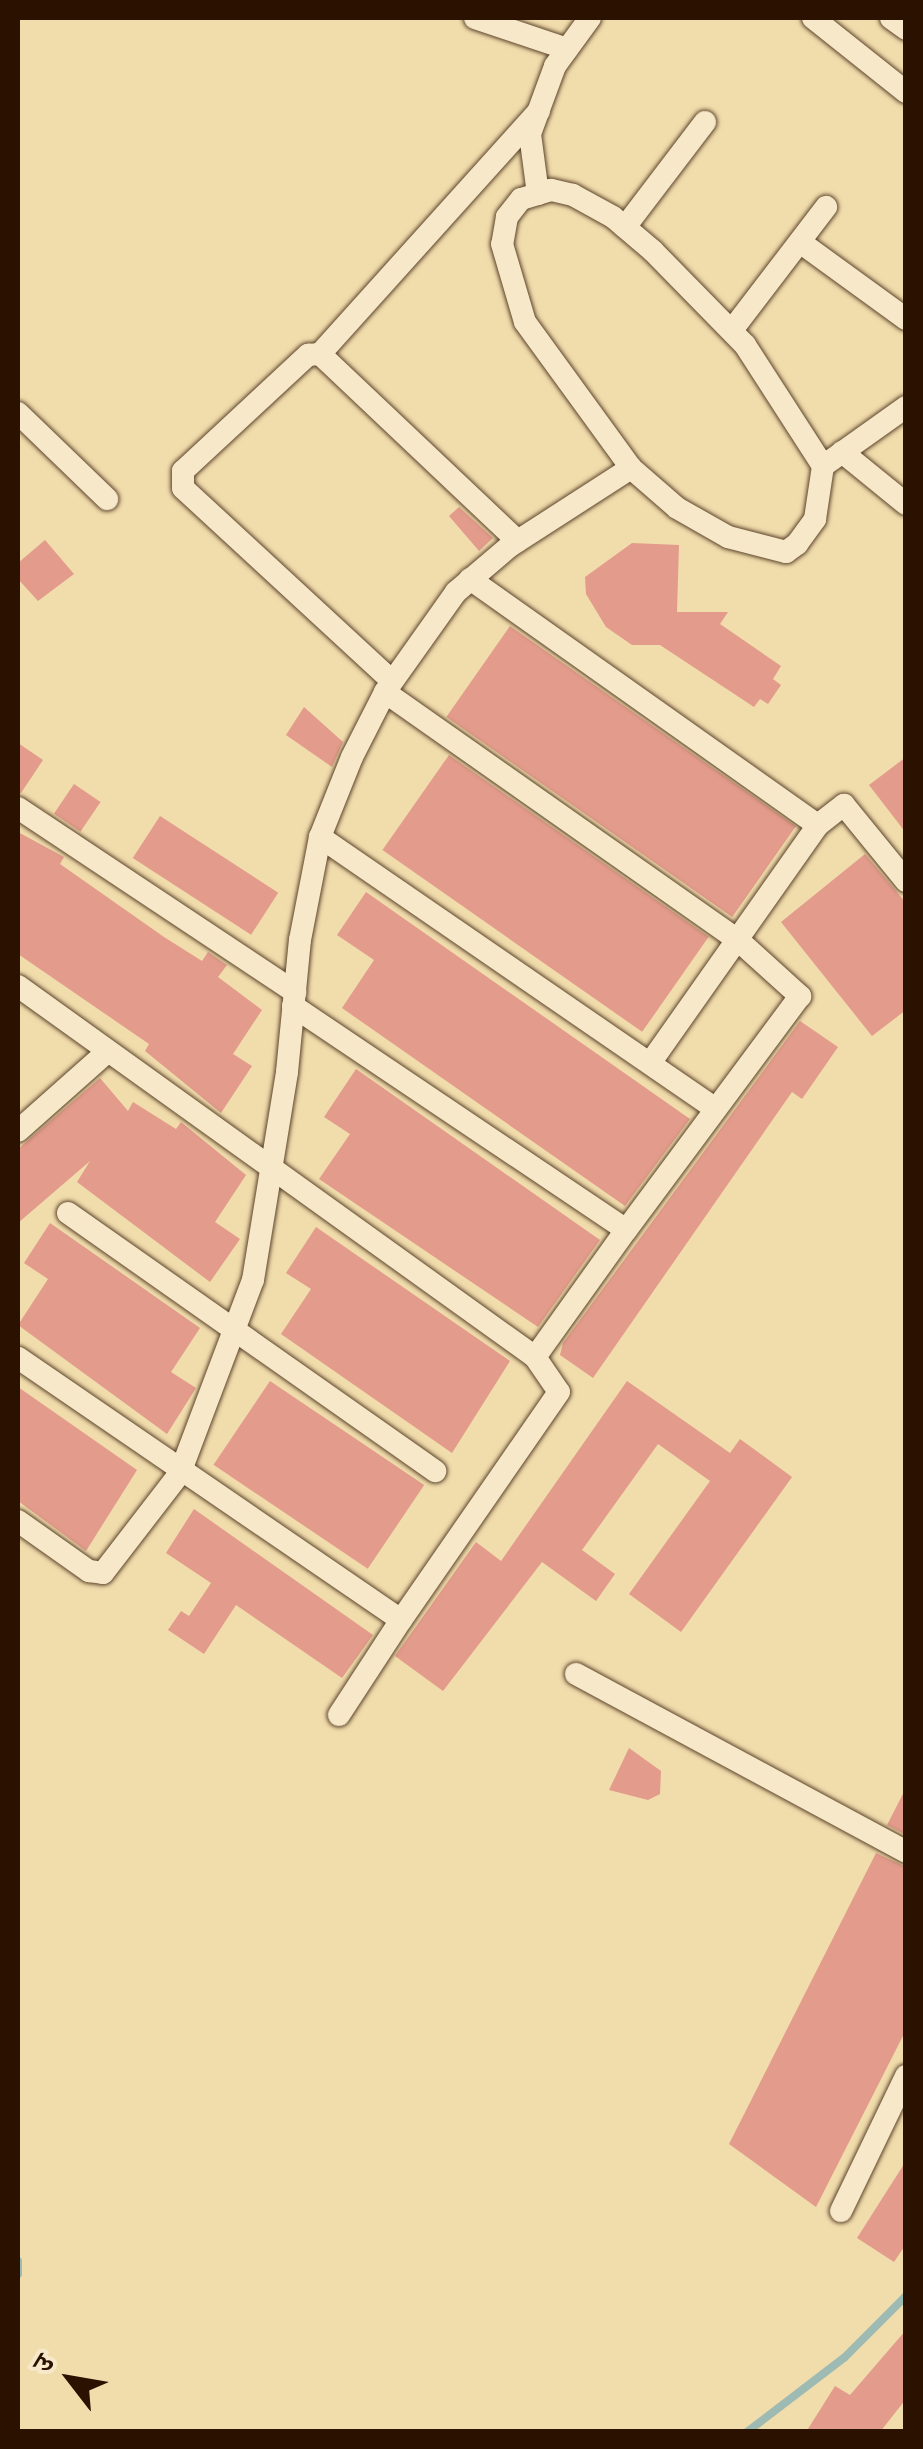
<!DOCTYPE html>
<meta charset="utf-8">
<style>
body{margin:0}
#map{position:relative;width:923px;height:2449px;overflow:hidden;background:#f1dcac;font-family:"IM FELL Great Primer","Noto Serif Devanagari",serif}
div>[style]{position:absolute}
.stream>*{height:8px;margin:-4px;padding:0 4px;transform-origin:4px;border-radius:4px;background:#9dbab3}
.building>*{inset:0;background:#e39b8b;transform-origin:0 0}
.roads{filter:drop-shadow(0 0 2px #5c442b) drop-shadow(0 0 2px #5c442b)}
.street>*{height:22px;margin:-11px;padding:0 11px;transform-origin:11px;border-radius:11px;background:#f6e8c9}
span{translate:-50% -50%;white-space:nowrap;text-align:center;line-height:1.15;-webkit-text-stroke:8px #f6e8c9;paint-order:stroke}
.frame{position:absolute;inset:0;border:20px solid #2a1100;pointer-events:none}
.north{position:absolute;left:20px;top:2329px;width:100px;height:100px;-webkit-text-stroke:8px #f6e8c9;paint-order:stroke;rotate:301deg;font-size:28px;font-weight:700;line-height:40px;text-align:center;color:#2a1100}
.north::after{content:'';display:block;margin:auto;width:35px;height:45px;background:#2a1100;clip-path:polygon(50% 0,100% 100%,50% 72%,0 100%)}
</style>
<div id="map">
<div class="stream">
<i style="left:18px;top:2261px;width:13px;rotate:90deg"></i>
<i style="left:747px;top:2432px;width:123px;rotate:-37.4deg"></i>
<i style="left:845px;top:2357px;width:86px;rotate:-45deg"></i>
</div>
<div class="building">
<i style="clip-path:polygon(459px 507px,493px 538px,479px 551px,449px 516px)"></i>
<i style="clip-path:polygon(45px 540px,74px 574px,38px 601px,18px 579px,18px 563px)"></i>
<i style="clip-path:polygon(632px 543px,679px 545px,677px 612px,728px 612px,720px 624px,781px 666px,773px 679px,781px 685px,768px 704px,760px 699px,754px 707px,660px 645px,632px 645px,606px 627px,586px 594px,585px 577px)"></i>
<i style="left:510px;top:626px;width:349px;height:111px;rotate:35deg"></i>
<i style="clip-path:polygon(304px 707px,343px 742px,332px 767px,286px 735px)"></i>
<i style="clip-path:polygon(18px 743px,43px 760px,21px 793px,18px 793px)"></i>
<i style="left:449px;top:755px;width:317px;height:116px;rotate:35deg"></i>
<i style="clip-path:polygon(906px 757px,906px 833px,869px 785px)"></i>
<i style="left:74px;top:784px;width:32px;height:36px;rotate:34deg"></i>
<i style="left:160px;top:816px;width:141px;height:50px;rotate:33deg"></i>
<i style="clip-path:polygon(18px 832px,64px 857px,60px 864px,164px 937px,202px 961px,208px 952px,227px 965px,218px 977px,262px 1010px,233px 1054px,252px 1066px,221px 1113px,145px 1051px,149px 1044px,18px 954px)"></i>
<i style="clip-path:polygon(865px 854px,906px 903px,906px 1010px,872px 1036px,781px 922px)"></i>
<i style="clip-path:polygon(366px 892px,690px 1119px,625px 1206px,342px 1008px,374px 960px,337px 935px)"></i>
<i style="clip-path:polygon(800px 1021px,838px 1047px,802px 1099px,792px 1092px,593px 1378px,560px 1355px,563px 1343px)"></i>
<i style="clip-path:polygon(356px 1069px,600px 1240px,538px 1327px,319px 1179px,350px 1134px,324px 1117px)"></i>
<i style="clip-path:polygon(100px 1078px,128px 1111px,133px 1102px,176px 1129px,181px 1122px,246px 1175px,215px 1222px,240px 1239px,210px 1282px,77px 1182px,90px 1161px,18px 1223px,18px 1149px)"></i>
<i style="clip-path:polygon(50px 1223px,200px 1328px,171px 1372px,196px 1388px,167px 1434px,18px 1325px,48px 1279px,24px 1263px)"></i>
<i style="clip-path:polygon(316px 1227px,510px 1361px,452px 1453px,281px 1334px,311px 1289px,286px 1273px)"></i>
<i style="left:270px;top:1381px;width:186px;height:101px;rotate:34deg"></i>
<i style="clip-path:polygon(627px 1381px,730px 1453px,740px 1439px,792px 1477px,681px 1632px,629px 1594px,710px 1481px,658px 1444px,582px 1550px,615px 1574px,596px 1601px,542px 1562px,443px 1691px,395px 1656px,476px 1542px,501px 1561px)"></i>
<i style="clip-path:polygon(18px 1387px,137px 1470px,86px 1551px,18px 1501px)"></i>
<i style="clip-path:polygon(194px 1509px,373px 1635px,342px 1678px,236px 1605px,204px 1654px,168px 1630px,181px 1611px,189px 1616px,211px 1583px,166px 1553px)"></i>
<i style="clip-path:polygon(629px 1748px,661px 1771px,660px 1794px,648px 1800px,609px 1790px)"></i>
<i style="clip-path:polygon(906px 1788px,906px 1835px,887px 1825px)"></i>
<i style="clip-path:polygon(876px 1853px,906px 1867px,906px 2030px,816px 2207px,729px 2144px)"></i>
<i style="clip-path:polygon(906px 2161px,906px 2244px,894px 2262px,857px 2238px)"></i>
<i style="clip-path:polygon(906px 2330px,906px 2399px,880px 2432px,806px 2432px,835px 2386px,850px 2395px)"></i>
</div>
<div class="roads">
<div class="street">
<i style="left:475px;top:18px;width:97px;rotate:18.6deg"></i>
<i style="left:813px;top:18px;width:119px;rotate:38.5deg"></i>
<i style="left:891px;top:18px;width:19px;rotate:36deg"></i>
<i style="left:538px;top:194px;width:61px;rotate:-97.6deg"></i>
<i style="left:530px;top:134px;width:72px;rotate:-69.8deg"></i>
<i style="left:555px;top:66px;width:59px;rotate:-53.9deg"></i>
<i style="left:625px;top:227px;width:132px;rotate:-52.7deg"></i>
<i style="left:800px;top:242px;width:131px;rotate:36deg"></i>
<i style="left:732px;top:330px;width:155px;rotate:-52.6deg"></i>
<i style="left:320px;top:354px;width:327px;rotate:-48deg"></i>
<i style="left:18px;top:413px;width:124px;rotate:44deg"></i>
<i style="left:842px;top:452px;width:82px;rotate:39.1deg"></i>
<i style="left:823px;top:466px;width:144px;rotate:-122.8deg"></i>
<i style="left:745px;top:345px;width:132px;rotate:-134.4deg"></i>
<i style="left:653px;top:251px;width:52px;rotate:-139.6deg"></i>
<i style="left:613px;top:217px;width:46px;rotate:-151.2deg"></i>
<i style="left:573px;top:195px;width:23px;rotate:-167deg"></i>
<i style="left:551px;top:190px;width:31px;rotate:163deg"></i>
<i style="left:521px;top:199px;width:23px;rotate:128deg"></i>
<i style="left:507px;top:217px;width:27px;rotate:100deg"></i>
<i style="left:502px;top:244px;width:81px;rotate:73.6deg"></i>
<i style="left:525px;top:322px;width:180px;rotate:54deg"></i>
<i style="left:631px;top:468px;width:61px;rotate:41deg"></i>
<i style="left:677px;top:508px;width:59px;rotate:29.6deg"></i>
<i style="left:728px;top:537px;width:60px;rotate:14.5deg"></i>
<i style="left:786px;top:552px;width:14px;rotate:-36deg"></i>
<i style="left:797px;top:544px;width:31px;rotate:-54deg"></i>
<i style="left:815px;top:519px;width:54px;rotate:-81.4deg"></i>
<i style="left:823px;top:466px;width:102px;rotate:-35.4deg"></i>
<i style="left:470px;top:579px;width:426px;rotate:35.3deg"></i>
<i style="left:818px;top:825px;width:291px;rotate:125.2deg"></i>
<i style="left:392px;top:681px;width:284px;rotate:-137.3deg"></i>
<i style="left:183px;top:488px;width:17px;rotate:-90deg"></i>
<i style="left:183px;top:471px;width:171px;rotate:-42.9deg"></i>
<i style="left:308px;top:355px;width:12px;rotate:-5deg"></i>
<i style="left:320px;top:354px;width:272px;rotate:43.4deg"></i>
<i style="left:385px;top:692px;width:431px;rotate:35.1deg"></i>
<i style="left:738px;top:940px;width:84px;rotate:42.1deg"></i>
<i style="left:800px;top:996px;width:292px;rotate:126.6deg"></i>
<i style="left:18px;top:808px;width:333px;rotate:33.6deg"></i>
<i style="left:818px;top:825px;width:33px;rotate:-38deg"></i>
<i style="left:844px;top:805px;width:98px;rotate:50.8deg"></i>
<i style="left:320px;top:837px;width:480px;rotate:34.5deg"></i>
<i style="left:18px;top:986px;width:636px;rotate:35.66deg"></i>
<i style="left:535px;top:1357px;width:42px;rotate:55.6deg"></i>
<i style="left:559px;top:1392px;width:277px;rotate:124.7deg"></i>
<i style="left:401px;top:1620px;width:464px;rotate:-145.6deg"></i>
<i style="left:293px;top:1006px;width:401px;rotate:33.9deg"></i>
<i style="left:626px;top:1230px;width:156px;rotate:125.6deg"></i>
<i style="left:18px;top:1131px;width:119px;rotate:-41.6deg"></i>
<i style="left:68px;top:1213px;width:449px;rotate:35.1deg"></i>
<i style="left:18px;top:1521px;width:87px;rotate:35.2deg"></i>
<i style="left:89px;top:1571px;width:14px;rotate:8deg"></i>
<i style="left:103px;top:1573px;width:126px;rotate:-52.4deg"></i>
<i style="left:180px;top:1473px;width:206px;rotate:-69.3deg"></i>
<i style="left:253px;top:1280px;width:211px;rotate:-80.7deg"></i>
<i style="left:287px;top:1072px;width:133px;rotate:-84.4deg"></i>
<i style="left:300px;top:940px;width:105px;rotate:-79deg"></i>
<i style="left:320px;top:837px;width:86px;rotate:-68.2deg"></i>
<i style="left:352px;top:757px;width:73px;rotate:-63.1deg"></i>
<i style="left:385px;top:692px;width:123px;rotate:-54.6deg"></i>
<i style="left:456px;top:592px;width:71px;rotate:-40.4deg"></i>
<i style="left:510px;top:546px;width:144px;rotate:-32.8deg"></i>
<i style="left:576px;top:1674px;width:375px;rotate:28.3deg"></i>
<i style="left:339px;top:1715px;width:113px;rotate:-56.9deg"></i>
<i style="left:841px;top:2211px;width:150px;rotate:-64.3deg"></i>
</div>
</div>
<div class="frame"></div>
<div class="north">उ</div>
</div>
